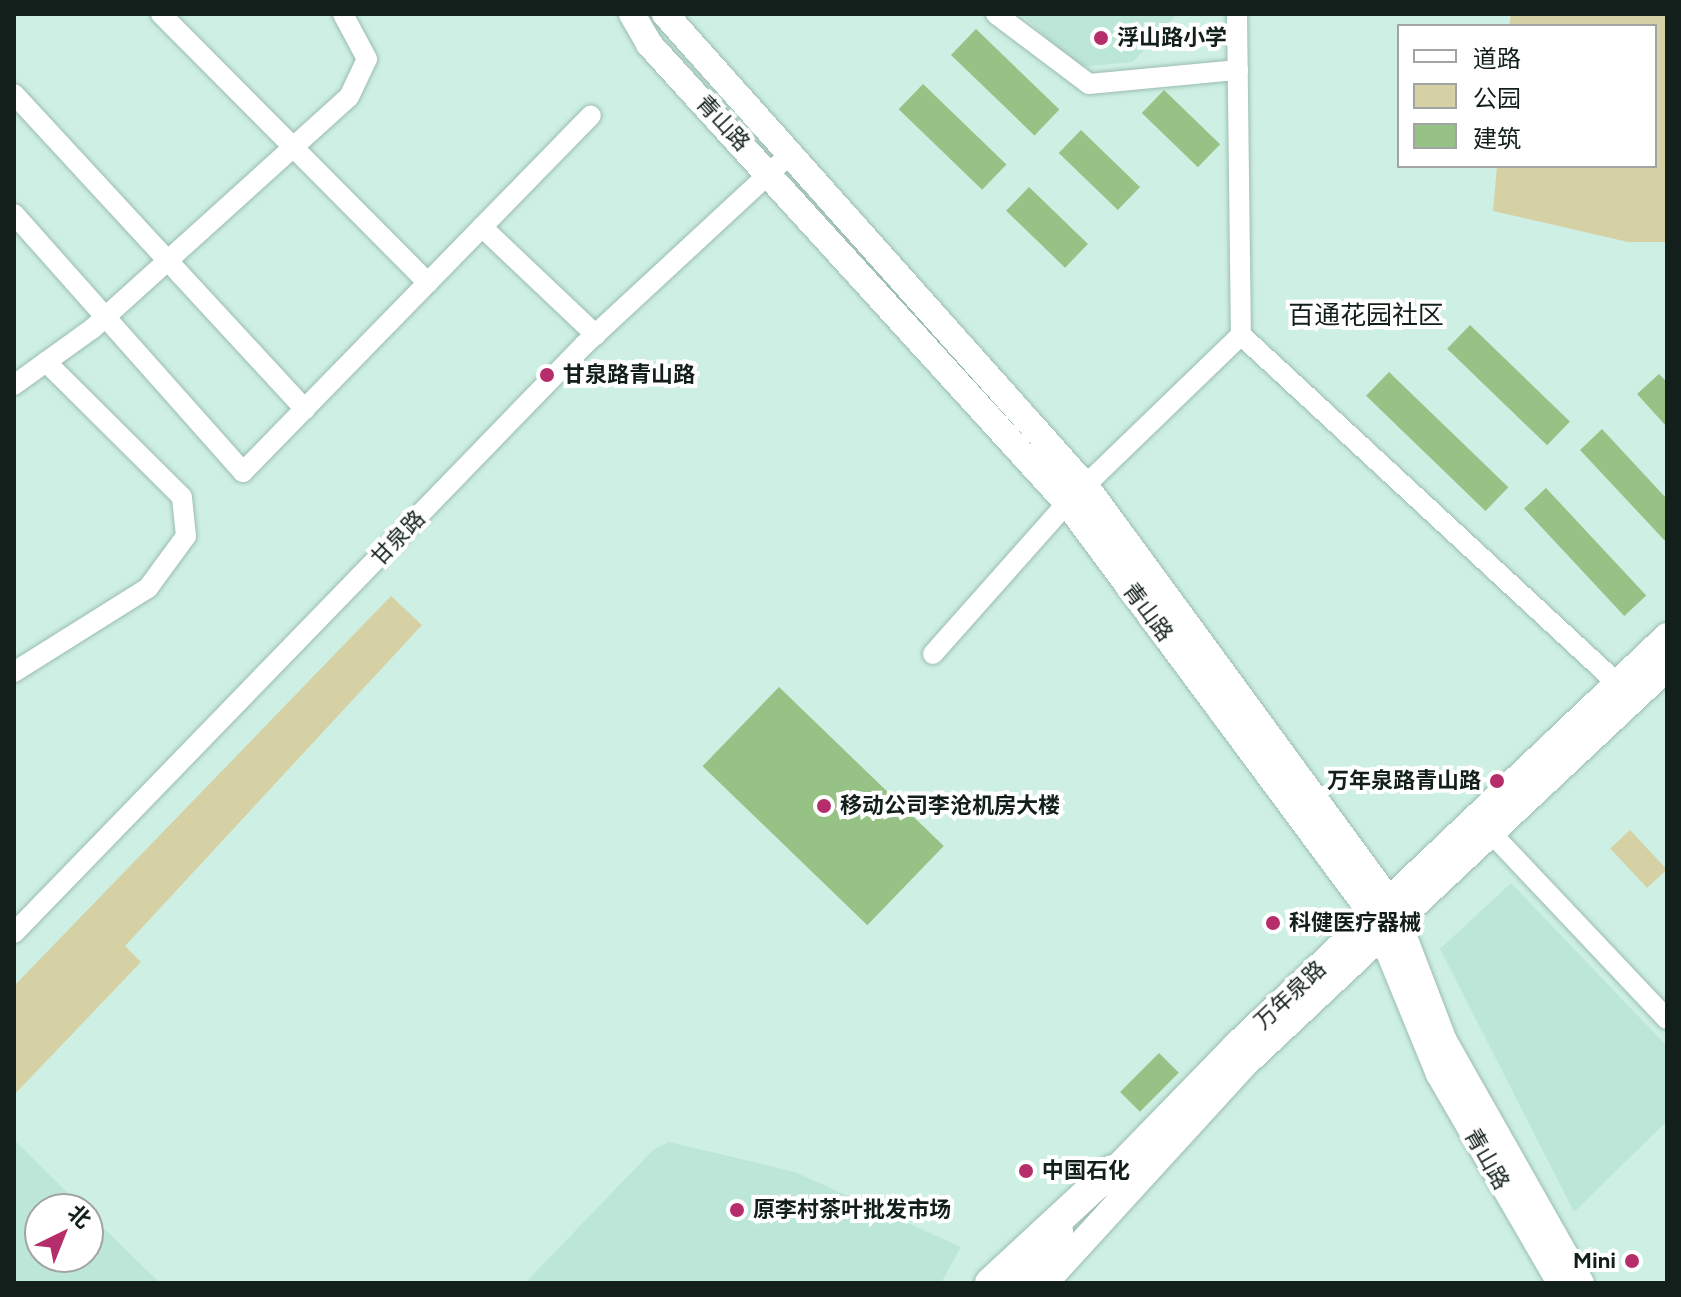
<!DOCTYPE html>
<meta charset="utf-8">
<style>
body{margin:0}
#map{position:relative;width:1681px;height:1297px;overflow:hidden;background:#cef0e4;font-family:Figtree,"Noto Sans SC",sans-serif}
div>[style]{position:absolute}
.built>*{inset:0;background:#bce6d7}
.green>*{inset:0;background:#d6d1a4;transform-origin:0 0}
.building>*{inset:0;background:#96c285;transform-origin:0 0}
.roads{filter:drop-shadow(0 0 2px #9bbcb0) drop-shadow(0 0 2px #9bbcb0)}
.minor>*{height:20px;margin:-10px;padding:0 10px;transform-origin:10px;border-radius:10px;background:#fff}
.major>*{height:26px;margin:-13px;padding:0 13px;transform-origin:13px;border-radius:13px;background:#fff}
.highway>*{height:30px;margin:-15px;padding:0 15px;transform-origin:15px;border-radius:15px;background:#fff}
.dots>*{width:22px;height:22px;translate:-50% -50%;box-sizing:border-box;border:4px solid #fff;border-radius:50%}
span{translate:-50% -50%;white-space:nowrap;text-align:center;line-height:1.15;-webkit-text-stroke:8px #fff;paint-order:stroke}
.poi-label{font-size:22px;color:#121f1a;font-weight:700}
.left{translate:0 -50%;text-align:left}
.right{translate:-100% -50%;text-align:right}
.street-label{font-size:22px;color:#121f1a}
.quarter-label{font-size:26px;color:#121f1a}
.frame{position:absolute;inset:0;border:16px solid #121f1a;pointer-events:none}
.legend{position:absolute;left:1397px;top:24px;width:260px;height:144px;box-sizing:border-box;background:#fff;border:2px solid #a0a5a3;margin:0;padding:10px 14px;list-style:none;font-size:24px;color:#121f1a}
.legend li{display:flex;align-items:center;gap:16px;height:40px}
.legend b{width:40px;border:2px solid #a0a5a3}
.north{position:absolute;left:24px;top:1193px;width:80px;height:80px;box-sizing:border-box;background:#fff;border:2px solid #a0a5a3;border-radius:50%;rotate:43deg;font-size:22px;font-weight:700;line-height:32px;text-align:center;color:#121f1a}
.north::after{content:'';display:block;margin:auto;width:28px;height:36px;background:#b62d6b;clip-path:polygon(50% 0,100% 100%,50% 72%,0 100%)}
</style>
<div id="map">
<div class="built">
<i style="clip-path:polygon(1021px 14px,1177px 14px,1133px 62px,1078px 67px)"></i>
<i style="clip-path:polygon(1511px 883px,1667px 1046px,1667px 1121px,1574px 1212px,1440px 949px)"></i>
<i style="clip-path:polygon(14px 1140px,84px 1209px,40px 1209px,40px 1257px,88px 1257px,88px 1213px,160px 1283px,14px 1283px)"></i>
<i style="clip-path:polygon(669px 1142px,795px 1172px,961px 1247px,941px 1283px,525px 1283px,654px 1149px)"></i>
</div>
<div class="green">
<i style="clip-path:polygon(1511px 14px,1667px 14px,1667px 242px,1628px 242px,1493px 211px,1497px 166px,1655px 166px,1655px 26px,1509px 26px)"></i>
<i style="clip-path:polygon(391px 596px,422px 625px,125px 946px,141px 962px,14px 1095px,14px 986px)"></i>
<i style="left:1630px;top:830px;width:54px;height:27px;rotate:47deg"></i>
</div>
<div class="building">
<i style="left:976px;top:29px;width:116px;height:36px;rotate:44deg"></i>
<i style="left:923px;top:84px;width:116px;height:35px;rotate:44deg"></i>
<i style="left:1164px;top:90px;width:78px;height:32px;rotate:44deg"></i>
<i style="left:1081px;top:130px;width:82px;height:32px;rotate:44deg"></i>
<i style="left:1029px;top:187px;width:82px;height:33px;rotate:44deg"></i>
<i style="left:1470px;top:325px;width:139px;height:33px;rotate:44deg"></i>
<i style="left:1389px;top:372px;width:166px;height:33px;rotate:44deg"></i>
<i style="clip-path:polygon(1659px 374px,1667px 382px,1667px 427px,1637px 394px)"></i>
<i style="clip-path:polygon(1602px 429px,1667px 499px,1667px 543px,1580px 450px)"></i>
<i style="left:1546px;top:488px;width:147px;height:30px;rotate:47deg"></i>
<i style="left:779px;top:687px;width:229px;height:110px;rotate:44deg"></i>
<i style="left:1159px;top:1053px;width:28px;height:55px;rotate:45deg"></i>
</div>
<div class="roads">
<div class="minor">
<i style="left:161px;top:14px;width:379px;rotate:45.2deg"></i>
<i style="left:996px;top:14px;width:116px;rotate:37deg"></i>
<i style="left:1089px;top:84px;width:150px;rotate:-5.4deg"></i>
<i style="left:1237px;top:14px;width:321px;rotate:89.3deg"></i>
<i style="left:1241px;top:335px;width:514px;rotate:42.79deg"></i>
<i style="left:14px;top:94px;width:429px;rotate:47.3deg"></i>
<i style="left:14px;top:214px;width:345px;rotate:48.4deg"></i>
<i style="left:243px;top:472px;width:498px;rotate:-45.7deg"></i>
<i style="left:482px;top:227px;width:157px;rotate:43.5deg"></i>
<i style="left:14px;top:385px;width:96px;rotate:-35.7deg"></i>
<i style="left:92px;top:329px;width:346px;rotate:-42.1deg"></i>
<i style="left:349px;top:97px;width:42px;rotate:-64.7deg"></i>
<i style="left:367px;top:59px;width:51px;rotate:-118.1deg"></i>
<i style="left:933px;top:654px;width:202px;rotate:-48.4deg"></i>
<i style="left:1067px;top:503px;width:242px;rotate:-44deg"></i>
<i style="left:14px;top:672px;width:158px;rotate:-32.1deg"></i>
<i style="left:148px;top:588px;width:64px;rotate:-53.8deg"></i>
<i style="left:186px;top:536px;width:39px;rotate:-96deg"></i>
<i style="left:182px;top:497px;width:192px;rotate:-135.2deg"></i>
<i style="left:1492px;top:834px;width:255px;rotate:46.6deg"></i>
<i style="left:14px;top:933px;width:820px;rotate:-45.89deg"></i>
<i style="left:585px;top:344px;width:282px;rotate:-42.8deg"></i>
</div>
<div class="major">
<i style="left:632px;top:14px;width:34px;rotate:60deg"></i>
<i style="left:649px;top:44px;width:621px;rotate:47.68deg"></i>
<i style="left:1067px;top:503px;width:517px;rotate:53.42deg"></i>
<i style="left:1375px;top:918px;width:169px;rotate:67.7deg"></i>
<i style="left:1439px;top:1074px;width:241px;rotate:59.9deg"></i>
<i style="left:665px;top:14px;width:631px;rotate:48.28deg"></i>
<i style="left:1085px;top:485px;width:518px;rotate:53.79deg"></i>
<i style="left:1391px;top:903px;width:148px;rotate:69deg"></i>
<i style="left:1444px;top:1041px;width:278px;rotate:60.5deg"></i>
<i style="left:1101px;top:1184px;width:191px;rotate:-45.8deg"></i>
<i style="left:1234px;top:1047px;width:597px;rotate:-43.51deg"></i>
<i style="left:1014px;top:1283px;width:69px;rotate:-48deg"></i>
<i style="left:1045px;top:1283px;width:292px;rotate:-47.6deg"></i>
<i style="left:1242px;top:1067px;width:583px;rotate:-43.19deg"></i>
</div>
<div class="highway">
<i style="left:990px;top:1283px;width:166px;rotate:-42.8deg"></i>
</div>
</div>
<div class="dots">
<i style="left:1101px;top:38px;background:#b62d6b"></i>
<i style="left:547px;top:375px;background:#b62d6b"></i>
<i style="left:1497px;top:781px;background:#b62d6b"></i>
<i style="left:824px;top:806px;background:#b62d6b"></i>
<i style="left:1273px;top:923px;background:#b62d6b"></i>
<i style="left:1026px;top:1171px;background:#b62d6b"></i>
<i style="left:737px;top:1210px;background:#b62d6b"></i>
<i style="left:1632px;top:1261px;background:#b62d6b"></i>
</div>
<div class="poi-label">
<span class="left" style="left:1117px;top:38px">浮山路小学</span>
<span class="left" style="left:563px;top:375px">甘泉路青山路</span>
<span class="right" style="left:1481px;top:781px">万年泉路青山路</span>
<span class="left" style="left:840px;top:806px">移动公司李沧机房大楼</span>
<span class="left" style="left:1289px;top:923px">科健医疗器械</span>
<span class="left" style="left:1042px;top:1171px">中国石化</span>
<span class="left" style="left:753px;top:1210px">原李村茶叶批发市场</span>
<span class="right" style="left:1616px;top:1261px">Mini</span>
</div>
<div class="street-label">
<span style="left:723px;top:123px;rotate:47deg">青山路</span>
<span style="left:398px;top:538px;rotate:-46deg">甘泉路</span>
<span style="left:1148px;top:612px;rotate:53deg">青山路</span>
<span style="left:1290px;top:995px;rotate:-43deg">万年泉路</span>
<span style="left:1487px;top:1159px;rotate:60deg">青山路</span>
</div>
<div class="quarter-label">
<span style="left:1366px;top:316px">百通花园社区</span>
</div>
<div class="frame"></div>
<ul class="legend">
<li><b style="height:10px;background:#fff"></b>道路</li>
<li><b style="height:22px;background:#d6d1a4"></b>公园</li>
<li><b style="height:22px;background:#96c285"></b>建筑</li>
</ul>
<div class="north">北</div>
</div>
